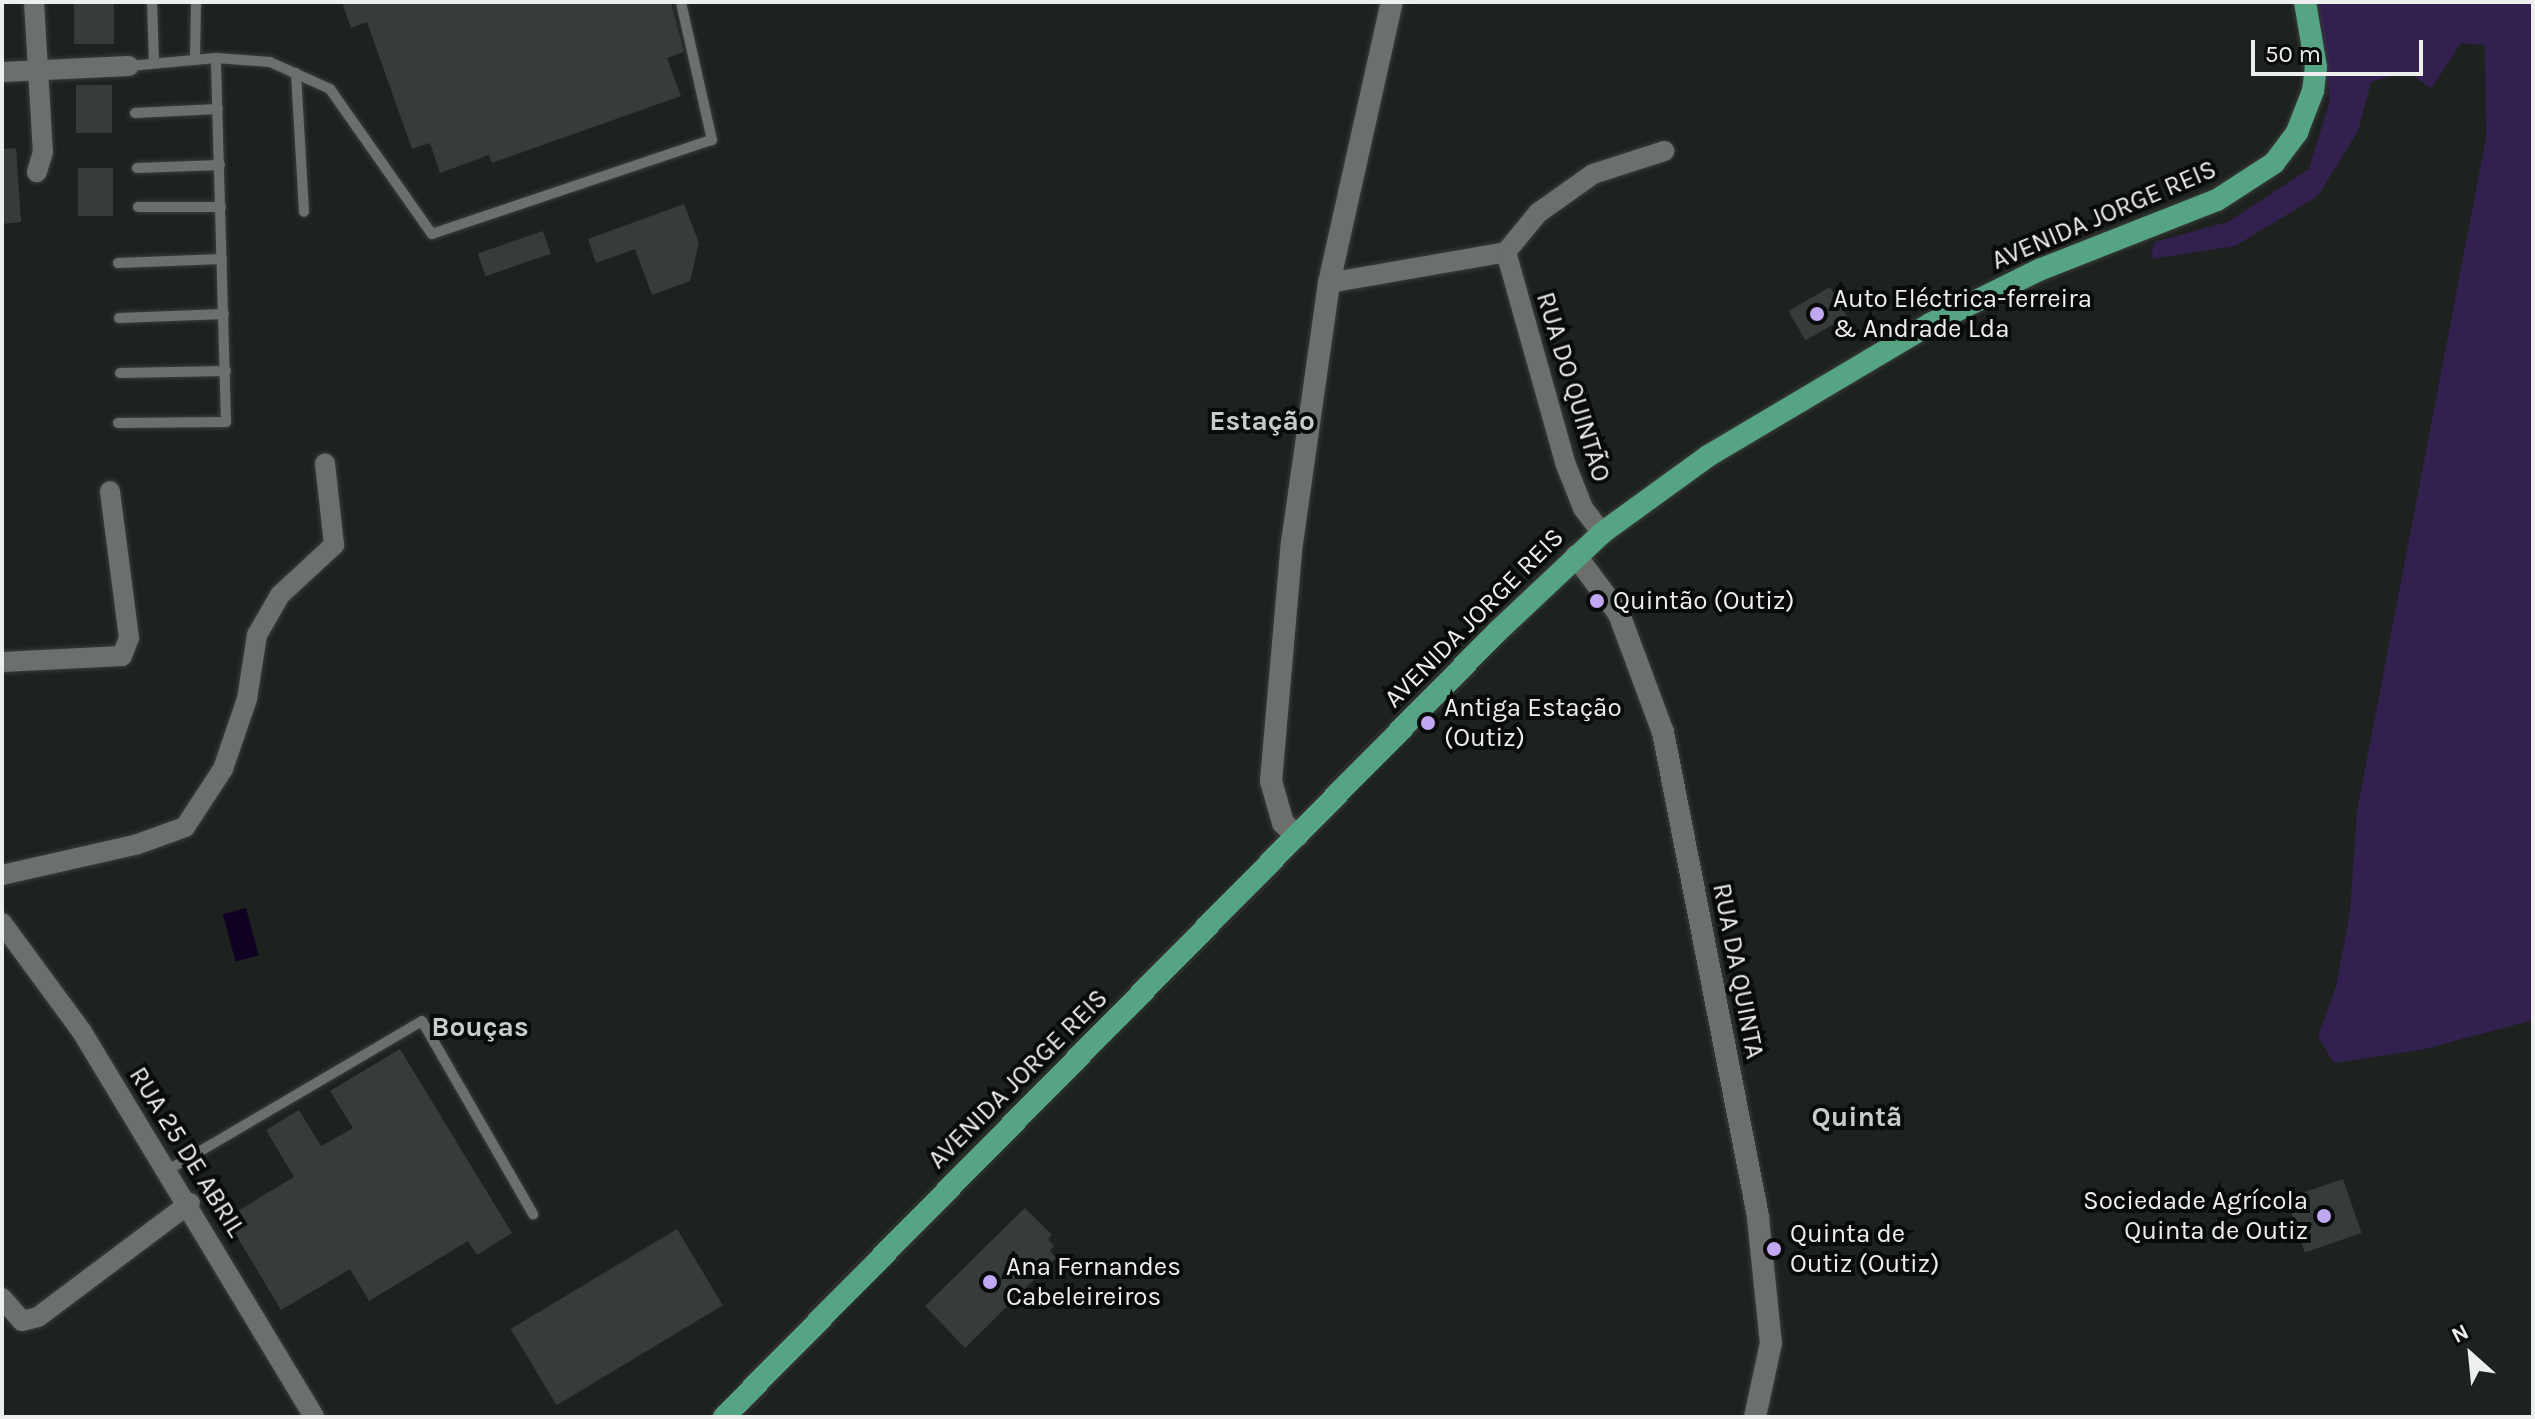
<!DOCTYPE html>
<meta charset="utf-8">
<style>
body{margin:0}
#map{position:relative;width:2535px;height:1419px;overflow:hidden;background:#1d221f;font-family:Karla,sans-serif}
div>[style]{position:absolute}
.green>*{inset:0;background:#32204e}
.water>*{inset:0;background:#100123;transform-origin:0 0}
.building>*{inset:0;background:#373c39;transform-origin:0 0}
.roads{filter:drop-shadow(0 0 2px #3a3d3b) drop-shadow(0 0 2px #3a3d3b)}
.service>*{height:10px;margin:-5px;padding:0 5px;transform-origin:5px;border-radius:5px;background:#6b706d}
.minor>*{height:20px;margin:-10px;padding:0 10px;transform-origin:10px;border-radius:10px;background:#6b706d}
.tertiary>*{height:22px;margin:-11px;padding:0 11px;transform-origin:11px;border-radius:11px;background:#6b706d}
.secondary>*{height:22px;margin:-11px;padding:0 11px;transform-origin:11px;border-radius:11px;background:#6b706d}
.primary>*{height:22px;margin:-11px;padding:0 11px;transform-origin:11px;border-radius:11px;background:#55a584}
.dots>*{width:22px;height:22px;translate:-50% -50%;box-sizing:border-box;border:4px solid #090b0a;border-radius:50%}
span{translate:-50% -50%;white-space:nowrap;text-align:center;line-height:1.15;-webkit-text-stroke:8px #090b0a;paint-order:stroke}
.street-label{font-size:26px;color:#ecefed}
.poi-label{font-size:26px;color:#ecefed}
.left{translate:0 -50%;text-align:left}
.right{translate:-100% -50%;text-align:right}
.neighbourhood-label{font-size:28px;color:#c7cdca;font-weight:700}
.frame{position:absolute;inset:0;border:4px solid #ecefed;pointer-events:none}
.north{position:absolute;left:2431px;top:1315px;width:80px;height:80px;-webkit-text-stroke:6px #090b0a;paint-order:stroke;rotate:333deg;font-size:22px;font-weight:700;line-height:32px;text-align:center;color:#ecefed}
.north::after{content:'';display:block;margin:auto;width:28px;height:36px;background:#ecefed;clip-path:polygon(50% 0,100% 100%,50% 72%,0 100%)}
.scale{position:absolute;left:2251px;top:40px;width:172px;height:36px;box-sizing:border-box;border:4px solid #ecefed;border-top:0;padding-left:10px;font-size:24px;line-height:28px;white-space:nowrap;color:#ecefed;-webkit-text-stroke:6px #090b0a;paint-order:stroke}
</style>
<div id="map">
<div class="green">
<i style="clip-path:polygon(2318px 2px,2533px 2px,2533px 1020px,2421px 1050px,2334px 1063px,2318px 1037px,2336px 986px,2350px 912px,2357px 811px,2486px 138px,2485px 45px,2461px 43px,2431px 89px,2408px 71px,2371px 82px,2358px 131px,2318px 196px,2235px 246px,2151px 259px,2154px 242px,2228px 222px,2309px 169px,2330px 100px)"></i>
</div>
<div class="water">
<i style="left:246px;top:908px;width:49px;height:24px;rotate:75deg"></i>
</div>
<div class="building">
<i style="left:74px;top:2px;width:40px;height:42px"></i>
<i style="clip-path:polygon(342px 2px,671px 2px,684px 52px,667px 58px,681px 96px,492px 163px,489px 155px,440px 173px,430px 143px,412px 149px,367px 22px,351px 28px)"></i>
<i style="left:112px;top:85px;width:48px;height:36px;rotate:90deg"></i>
<i style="clip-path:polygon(16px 148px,21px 222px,2px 224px,2px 149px)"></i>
<i style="left:78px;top:168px;width:35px;height:48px"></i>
<i style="clip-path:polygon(684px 204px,699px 243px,690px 281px,652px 295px,635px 249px,596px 263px,588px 239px)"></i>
<i style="left:543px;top:231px;width:24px;height:69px;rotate:71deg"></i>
<i style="left:1830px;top:287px;width:34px;height:48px;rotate:60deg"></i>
<i style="clip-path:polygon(400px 1049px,512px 1233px,477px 1255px,468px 1241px,369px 1301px,350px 1269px,281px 1310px,226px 1218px,294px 1177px,266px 1130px,299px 1110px,321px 1146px,353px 1128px,330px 1091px)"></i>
<i style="left:2343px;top:1179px;width:57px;height:60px;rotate:71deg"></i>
<i style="clip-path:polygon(1025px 1208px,1052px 1235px,1048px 1239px,1054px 1246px,1050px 1251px,1056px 1258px,965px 1348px,925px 1306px)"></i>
<i style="left:677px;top:1229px;width:89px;height:194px;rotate:59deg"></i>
</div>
<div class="roads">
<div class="service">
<i style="left:152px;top:2px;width:61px;rotate:88.1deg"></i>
<i style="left:195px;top:59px;width:57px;rotate:-89deg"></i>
<i style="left:129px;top:66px;width:87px;rotate:-5.3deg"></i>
<i style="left:216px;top:58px;width:54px;rotate:4.2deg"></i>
<i style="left:270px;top:62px;width:66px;rotate:24.2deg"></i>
<i style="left:330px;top:89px;width:177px;rotate:54.9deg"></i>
<i style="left:432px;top:234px;width:295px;rotate:-18.6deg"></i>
<i style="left:712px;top:140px;width:141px;rotate:-102.7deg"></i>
<i style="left:296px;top:73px;width:139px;rotate:86.7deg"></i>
<i style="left:135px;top:113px;width:83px;rotate:-2.8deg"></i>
<i style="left:137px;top:168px;width:83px;rotate:-2.1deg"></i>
<i style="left:138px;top:207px;width:83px"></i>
<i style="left:118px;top:263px;width:104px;rotate:-2.2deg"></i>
<i style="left:119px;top:318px;width:105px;rotate:-2.2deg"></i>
<i style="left:120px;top:373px;width:106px;rotate:-1.1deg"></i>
<i style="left:118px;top:423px;width:108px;rotate:-0.5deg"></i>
<i style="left:226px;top:422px;width:364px;rotate:-91.6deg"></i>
<i style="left:168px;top:1170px;width:294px;rotate:-30.4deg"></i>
<i style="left:422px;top:1021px;width:223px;rotate:60.1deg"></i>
</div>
<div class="minor">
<i style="left:34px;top:2px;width:150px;rotate:86.6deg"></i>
<i style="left:43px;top:152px;width:21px;rotate:107deg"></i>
<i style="left:2px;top:72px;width:127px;rotate:-2.7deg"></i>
<i style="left:1506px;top:252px;width:50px;rotate:-50.6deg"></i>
<i style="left:1538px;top:213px;width:67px;rotate:-35.3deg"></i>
<i style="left:1593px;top:174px;width:75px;rotate:-17.9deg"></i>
<i style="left:1329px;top:283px;width:180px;rotate:-9.9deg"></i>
<i style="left:1506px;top:252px;width:221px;rotate:74.3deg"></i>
<i style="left:1566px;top:465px;width:46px;rotate:68.4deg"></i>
<i style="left:1583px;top:508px;width:31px;rotate:53deg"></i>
<i style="left:2px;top:662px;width:120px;rotate:-2.9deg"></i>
<i style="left:122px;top:656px;width:19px;rotate:-69deg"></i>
<i style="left:129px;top:638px;width:148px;rotate:-97.4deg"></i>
<i style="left:2px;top:875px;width:139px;rotate:-12.8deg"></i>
<i style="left:138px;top:844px;width:50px;rotate:-19.9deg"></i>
<i style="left:185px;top:827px;width:69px;rotate:-56.8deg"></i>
<i style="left:223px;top:769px;width:74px;rotate:-71.1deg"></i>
<i style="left:247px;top:699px;width:65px;rotate:-81.1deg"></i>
<i style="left:257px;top:635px;width:46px;rotate:-60.1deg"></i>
<i style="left:280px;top:595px;width:74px;rotate:-42.8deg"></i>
<i style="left:334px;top:545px;width:82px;rotate:-96.3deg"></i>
<i style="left:2px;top:923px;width:135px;rotate:53.7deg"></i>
<i style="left:82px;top:1032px;width:449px;rotate:58.9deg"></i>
<i style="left:2px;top:1298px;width:30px;rotate:49deg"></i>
<i style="left:22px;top:1321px;width:16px;rotate:-14deg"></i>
<i style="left:38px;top:1317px;width:190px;rotate:-36.9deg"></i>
</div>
<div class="tertiary">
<i style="left:1576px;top:556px;width:72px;rotate:53.4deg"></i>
<i style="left:1619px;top:614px;width:126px;rotate:69.6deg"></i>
<i style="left:1663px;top:732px;width:495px;rotate:78.9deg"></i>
<i style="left:1758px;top:1218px;width:126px;rotate:84.1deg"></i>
<i style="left:1771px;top:1343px;width:76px;rotate:102.2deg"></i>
</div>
<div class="secondary">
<i style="left:1297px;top:836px;width:19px;rotate:-137deg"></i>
<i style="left:1283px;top:823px;width:44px;rotate:-105.9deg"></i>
<i style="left:1271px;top:781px;width:239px;rotate:-85deg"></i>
<i style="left:1292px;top:543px;width:263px;rotate:-81.9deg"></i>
<i style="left:1329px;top:283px;width:288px;rotate:-77.4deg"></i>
</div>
<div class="primary">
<i style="left:724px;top:1417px;width:1103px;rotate:-45.44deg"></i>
<i style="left:1498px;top:631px;width:143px;rotate:-43.3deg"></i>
<i style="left:1602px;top:533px;width:131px;rotate:-36deg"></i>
<i style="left:1708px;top:456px;width:258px;rotate:-30.7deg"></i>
<i style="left:1930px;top:324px;width:122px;rotate:-26.4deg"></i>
<i style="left:2039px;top:270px;width:191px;rotate:-21.5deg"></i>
<i style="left:2217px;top:200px;width:68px;rotate:-33deg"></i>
<i style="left:2274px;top:163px;width:39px;rotate:-53deg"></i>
<i style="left:2297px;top:132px;width:44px;rotate:-68.7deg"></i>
<i style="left:2313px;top:91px;width:24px;rotate:-83deg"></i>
<i style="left:2316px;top:67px;width:66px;rotate:-99.6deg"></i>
</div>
</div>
<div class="dots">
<i style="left:1817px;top:314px;background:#c2a8f3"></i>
<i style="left:1597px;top:601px;background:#c2a8f3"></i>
<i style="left:1428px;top:723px;background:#c2a8f3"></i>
<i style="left:2324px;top:1216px;background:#c2a8f3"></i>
<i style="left:1774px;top:1249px;background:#c2a8f3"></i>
<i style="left:990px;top:1282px;background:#c2a8f3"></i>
</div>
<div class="street-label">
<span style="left:2104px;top:215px;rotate:-23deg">AVENIDA JORGE REIS</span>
<span style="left:1573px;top:387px;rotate:73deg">RUA DO QUINTÃO</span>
<span style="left:1474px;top:618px;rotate:-45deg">AVENIDA JORGE REIS</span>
<span style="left:1738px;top:971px;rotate:79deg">RUA DA QUINTA</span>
<span style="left:1018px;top:1079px;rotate:-45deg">AVENIDA JORGE REIS</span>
<span style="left:187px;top:1152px;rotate:58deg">RUA 25 DE ABRIL</span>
</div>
<div class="poi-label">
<span class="left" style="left:1833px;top:314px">Auto Eléctrica-ferreira<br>&amp; Andrade Lda</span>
<span class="left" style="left:1613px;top:601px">Quintão (Outiz)</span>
<span class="left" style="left:1444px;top:723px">Antiga Estação<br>(Outiz)</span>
<span class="right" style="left:2308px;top:1216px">Sociedade Agrícola<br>Quinta de Outiz</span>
<span class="left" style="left:1790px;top:1249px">Quinta de<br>Outiz (Outiz)</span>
<span class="left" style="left:1006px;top:1282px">Ana Fernandes<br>Cabeleireiros</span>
</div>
<div class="neighbourhood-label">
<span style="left:1262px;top:421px">Estação</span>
<span style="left:480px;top:1027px">Bouças</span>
<span style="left:1857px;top:1117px">Quintã</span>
</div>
<div class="frame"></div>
<div class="north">N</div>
<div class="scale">50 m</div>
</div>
